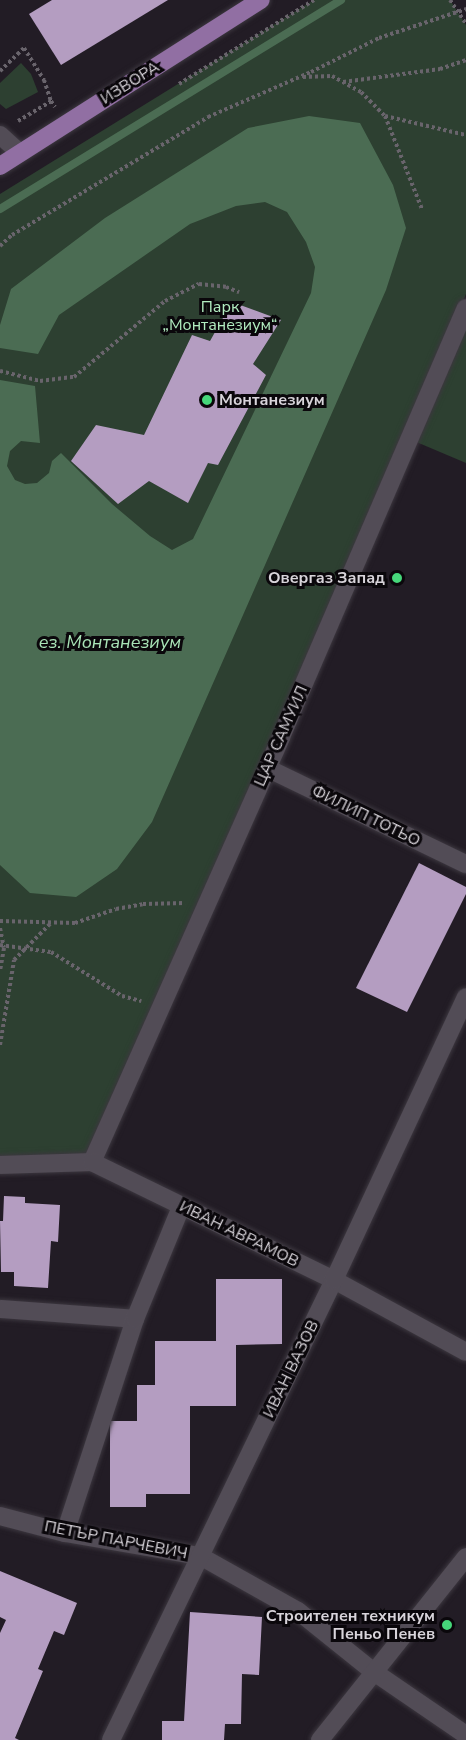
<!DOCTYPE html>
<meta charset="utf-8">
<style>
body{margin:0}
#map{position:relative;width:466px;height:1740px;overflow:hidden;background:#221c25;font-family:"Nunito Sans",sans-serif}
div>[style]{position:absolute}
.green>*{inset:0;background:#2d4031}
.water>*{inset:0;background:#4b6c53}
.stream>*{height:8px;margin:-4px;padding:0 4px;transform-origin:4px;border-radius:4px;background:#4b6c53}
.building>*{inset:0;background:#b49dc1}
.path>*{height:4px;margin-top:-2px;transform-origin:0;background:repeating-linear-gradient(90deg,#69646c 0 3px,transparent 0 6px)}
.roads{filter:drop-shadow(0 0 2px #3c373f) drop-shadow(0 0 2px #3c373f)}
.minor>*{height:18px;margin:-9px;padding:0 9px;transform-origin:9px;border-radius:9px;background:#524c56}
.major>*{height:18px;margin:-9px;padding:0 9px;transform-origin:9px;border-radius:9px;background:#916fa3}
.dots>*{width:16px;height:16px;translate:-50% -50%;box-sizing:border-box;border:3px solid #0a070b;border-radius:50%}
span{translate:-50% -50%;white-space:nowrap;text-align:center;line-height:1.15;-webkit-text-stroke:6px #0a070b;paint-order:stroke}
.street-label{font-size:16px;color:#d8d4da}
.park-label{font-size:16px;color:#b2edc0}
.poi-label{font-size:16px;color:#d8d4da;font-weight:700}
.left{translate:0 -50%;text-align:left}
.right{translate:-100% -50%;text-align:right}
.water-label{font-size:18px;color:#a9e4b7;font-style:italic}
</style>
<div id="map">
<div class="green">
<i style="clip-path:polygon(314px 0,450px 0,466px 25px,466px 294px,281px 737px,92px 1162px,0 1165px,0 194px)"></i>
<i style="clip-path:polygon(21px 63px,31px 74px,38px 92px,6px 109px,0 104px,0 83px)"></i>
<i style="clip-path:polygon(466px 327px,466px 463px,414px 441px)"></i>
</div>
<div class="water">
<i style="clip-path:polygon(309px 116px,360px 123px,393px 185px,406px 228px,386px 290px,152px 822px,117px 869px,76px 897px,30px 893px,0 865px,0 380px,35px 386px,40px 443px,21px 441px,10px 451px,7px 466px,15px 480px,25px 484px,37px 483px,49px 473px,52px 461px,61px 453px,112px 504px,150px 536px,172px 550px,193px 539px,311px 293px,315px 267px,306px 242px,287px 212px,265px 202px,236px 206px,190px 224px,59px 315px,38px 354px,0 348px,0 325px,11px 289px,105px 218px,248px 128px)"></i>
</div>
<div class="stream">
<i style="left:0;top:209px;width:400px;rotate:-31.5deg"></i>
</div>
<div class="building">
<i style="clip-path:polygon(52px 0,168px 0,61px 65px,29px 14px)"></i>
<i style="clip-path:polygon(232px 302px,281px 320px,253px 364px,266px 375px,218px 465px,208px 463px,188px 503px,149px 481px,118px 504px,71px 461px,96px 425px,144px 435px,192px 335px,210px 341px)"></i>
<i style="clip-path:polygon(419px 863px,466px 887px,466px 894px,407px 1012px,356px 988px)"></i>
<i style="clip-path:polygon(4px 1196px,25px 1197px,25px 1203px,60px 1205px,58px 1242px,51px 1241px,48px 1288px,14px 1286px,14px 1272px,1px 1272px,0 1221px,3px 1221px)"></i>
<i style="clip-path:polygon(216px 1279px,282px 1279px,282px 1344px,236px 1345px,236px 1406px,190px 1406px,190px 1494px,146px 1494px,146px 1507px,110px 1507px,110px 1421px,137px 1421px,137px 1385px,155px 1385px,155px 1341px,216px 1341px)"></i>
<i style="clip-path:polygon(0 1571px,77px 1603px,64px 1635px,54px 1631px,38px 1669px,43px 1671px,15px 1738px,19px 1740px,0 1740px,0 1633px,6px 1620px,0 1617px)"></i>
<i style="clip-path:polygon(190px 1612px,262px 1617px,259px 1675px,242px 1674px,241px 1724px,225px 1724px,224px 1740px,162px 1740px,162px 1721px,184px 1721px)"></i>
</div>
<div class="path">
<i style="left:450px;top:0;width:29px;rotate:56deg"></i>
<i style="left:0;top:71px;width:33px;rotate:-44deg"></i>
<i style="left:24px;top:48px;width:38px;rotate:58deg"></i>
<i style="left:44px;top:80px;width:22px;rotate:72deg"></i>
<i style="left:51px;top:101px;width:7px;rotate:56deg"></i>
<i style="left:303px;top:77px;width:29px;rotate:-2deg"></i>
<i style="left:332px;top:76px;width:33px;rotate:29deg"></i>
<i style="left:361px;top:92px;width:34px;rotate:45deg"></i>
<i style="left:385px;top:116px;width:100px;rotate:68.3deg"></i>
<i style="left:343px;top:82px;width:98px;rotate:-7.6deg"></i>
<i style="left:440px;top:69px;width:28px;rotate:-19deg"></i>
<i style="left:179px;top:84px;width:159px;rotate:-31.9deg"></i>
<i style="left:385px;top:116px;width:83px;rotate:13.2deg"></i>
<i style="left:18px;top:121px;width:39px;rotate:-31deg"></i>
<i style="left:0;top:246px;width:16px;rotate:-43deg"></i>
<i style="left:12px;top:235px;width:229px;rotate:-31deg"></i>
<i style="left:208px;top:117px;width:112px;rotate:-23.6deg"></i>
<i style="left:311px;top:72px;width:76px;rotate:-26.6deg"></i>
<i style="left:379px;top:38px;width:92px;rotate:-18.4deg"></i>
<i style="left:0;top:371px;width:41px;rotate:14deg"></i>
<i style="left:40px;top:381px;width:34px;rotate:-7deg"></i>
<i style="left:74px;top:377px;width:119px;rotate:-39.9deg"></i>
<i style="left:165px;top:301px;width:38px;rotate:-27deg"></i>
<i style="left:199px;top:284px;width:27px;rotate:6deg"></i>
<i style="left:226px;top:287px;width:14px;rotate:21deg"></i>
<i style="left:0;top:921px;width:75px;rotate:1.5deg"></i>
<i style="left:75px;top:923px;width:43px;rotate:-18.9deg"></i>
<i style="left:116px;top:909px;width:27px;rotate:-10deg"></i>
<i style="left:143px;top:904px;width:42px;rotate:-1.4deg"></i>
<i style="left:0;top:928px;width:20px;rotate:79deg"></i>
<i style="left:4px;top:948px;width:23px;rotate:100deg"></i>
<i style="left:0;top:945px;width:51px;rotate:7.8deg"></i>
<i style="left:51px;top:952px;width:84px;rotate:31.8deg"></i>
<i style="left:122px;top:996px;width:20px;rotate:15deg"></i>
<i style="left:0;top:1045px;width:86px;rotate:-80.6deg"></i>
<i style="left:14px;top:960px;width:51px;rotate:-45deg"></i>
</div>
<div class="roads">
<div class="minor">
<i style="left:0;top:135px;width:27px;rotate:42deg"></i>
<i style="left:267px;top:768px;width:221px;rotate:25.8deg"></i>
<i style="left:92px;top:1162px;width:465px;rotate:-66deg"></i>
<i style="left:281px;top:737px;width:467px;rotate:-66.7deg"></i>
<i style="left:0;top:1165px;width:92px;rotate:-1.9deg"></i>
<i style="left:92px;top:1162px;width:269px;rotate:26deg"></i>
<i style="left:334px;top:1280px;width:150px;rotate:28.6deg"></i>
<i style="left:0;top:1309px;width:135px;rotate:4.2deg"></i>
<i style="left:135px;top:1319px;width:225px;rotate:108.1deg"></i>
<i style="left:135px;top:1319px;width:121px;rotate:-67.7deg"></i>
<i style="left:0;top:1516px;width:67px;rotate:14.7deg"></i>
<i style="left:65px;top:1533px;width:137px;rotate:9.7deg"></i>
<i style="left:200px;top:1556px;width:112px;rotate:29.3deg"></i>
<i style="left:298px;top:1611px;width:97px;rotate:38.8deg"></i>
<i style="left:374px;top:1672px;width:112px;rotate:34.4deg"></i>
<i style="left:111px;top:1740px;width:511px;rotate:-64.14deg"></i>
<i style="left:334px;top:1280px;width:312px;rotate:-65deg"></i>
<i style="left:320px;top:1740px;width:234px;rotate:-51.4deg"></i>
</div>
<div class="major">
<i style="left:0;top:166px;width:309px;rotate:-32.5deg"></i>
</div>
</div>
<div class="dots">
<i style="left:207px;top:400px;background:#46d77a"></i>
<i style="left:397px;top:578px;background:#46d77a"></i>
<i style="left:447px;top:1625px;background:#46d77a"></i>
</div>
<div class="street-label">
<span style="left:130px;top:83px;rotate:-32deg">ИЗВОРА</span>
<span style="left:281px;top:736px;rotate:-66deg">ЦАР САМУИЛ</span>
<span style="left:366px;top:816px;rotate:26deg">ФИЛИП ТОТЬО</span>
<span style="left:239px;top:1234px;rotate:26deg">ИВАН АВРАМОВ</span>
<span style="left:291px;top:1369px;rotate:-64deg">ИВАН ВАЗОВ</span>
<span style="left:116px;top:1540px;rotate:11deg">ПЕТЪР ПАРЧЕВИЧ</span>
</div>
<div class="park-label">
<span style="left:220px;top:316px">Парк<br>„Монтанезиум“</span>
</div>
<div class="poi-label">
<span class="left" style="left:219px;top:400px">Монтанезиум</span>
<span class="right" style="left:385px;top:578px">Овергаз Запад</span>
<span class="right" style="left:435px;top:1625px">Строителен техникум<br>Пеньо Пенев</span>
</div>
<div class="water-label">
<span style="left:110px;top:642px">ез. Монтанезиум</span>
</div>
</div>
